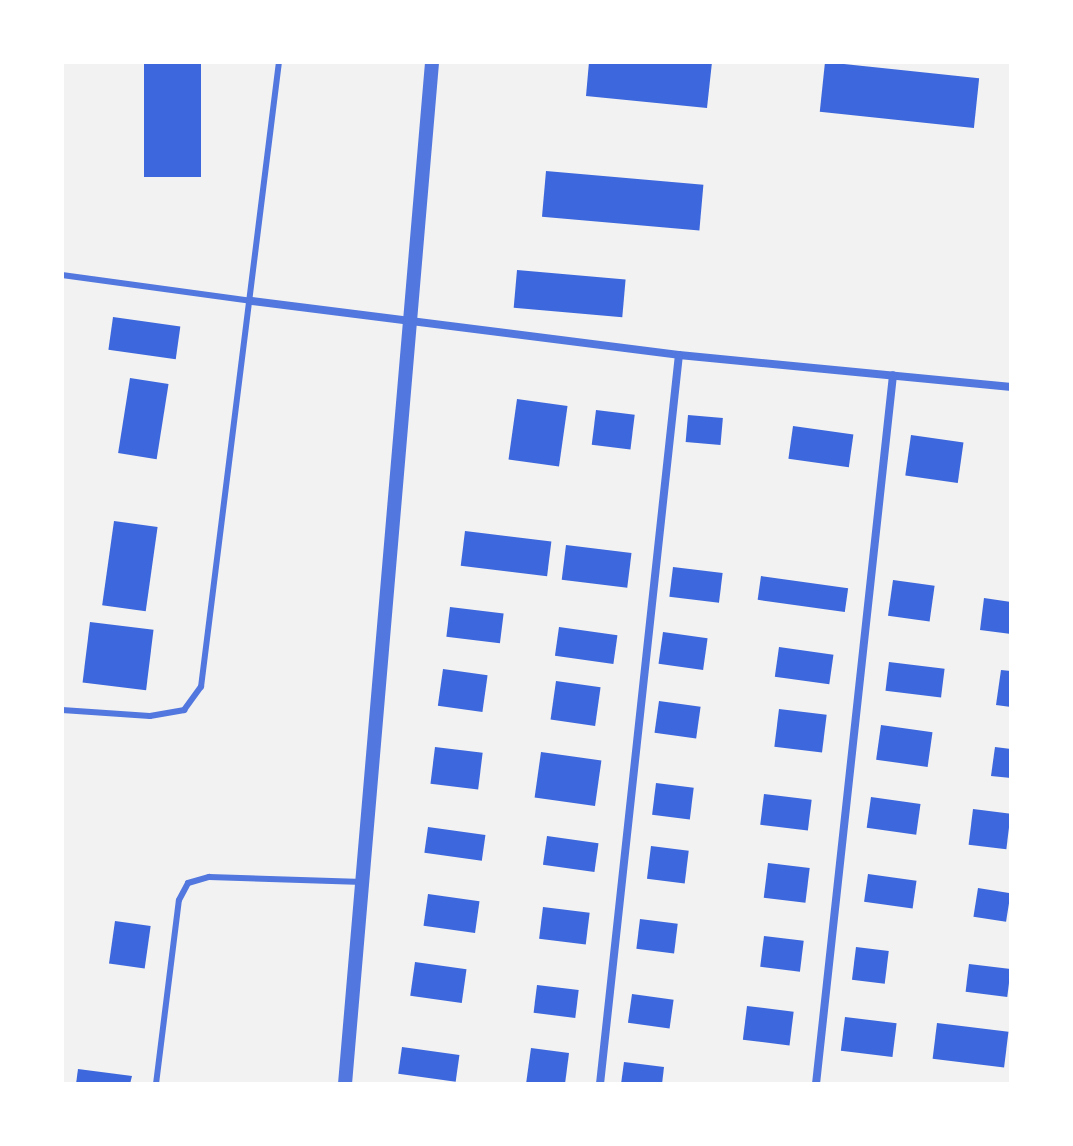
<!DOCTYPE html>
<style>
body{margin:0}
#map{position:relative;width:1073px;height:1146px;overflow:hidden;background:#f2f2f2;font-family:"Source Sans 3",sans-serif}
div>[style]{position:absolute}
.building>*{inset:0;background:#3d67dc;transform-origin:0 0}
.service>*{height:6px;margin:-3px;padding:0 3px;transform-origin:3px;border-radius:3px;background:#5277de}
.minor>*{height:8px;margin:-4px;padding:0 4px;transform-origin:4px;border-radius:4px;background:#5277de}
.tertiary>*{height:14px;margin:-7px;padding:0 7px;transform-origin:7px;border-radius:7px;background:#5277de}
span{translate:-50% -50%;white-space:nowrap;text-align:center;line-height:1.15;-webkit-text-stroke:6px #fff;paint-order:stroke}
.frame{position:absolute;inset:0;border:64px solid #fff;pointer-events:none}
</style>
<div id="map">
<div class="building">
<i style="left:144px;top:62px;width:57px;height:115px"></i>
<i style="clip-path:polygon(589px 62px,712px 62px,707px 108px,586px 96px)"></i>
<i style="left:825px;top:62px;width:155px;height:50px;rotate:6deg"></i>
<i style="left:546px;top:171px;width:158px;height:46px;rotate:5deg"></i>
<i style="left:517px;top:270px;width:109px;height:38px;rotate:5deg"></i>
<i style="left:113px;top:317px;width:68px;height:33px;rotate:8deg"></i>
<i style="left:130px;top:378px;width:39px;height:76px;rotate:9deg"></i>
<i style="left:517px;top:399px;width:51px;height:61px;rotate:8deg"></i>
<i style="left:596px;top:410px;width:39px;height:35px;rotate:7deg"></i>
<i style="left:688px;top:415px;width:35px;height:27px;rotate:5deg"></i>
<i style="left:793px;top:426px;width:61px;height:33px;rotate:8deg"></i>
<i style="left:911px;top:435px;width:53px;height:41px;rotate:8deg"></i>
<i style="left:114px;top:521px;width:44px;height:85px;rotate:8deg"></i>
<i style="left:465px;top:531px;width:87px;height:35px;rotate:7deg"></i>
<i style="left:566px;top:545px;width:66px;height:35px;rotate:7deg"></i>
<i style="left:673px;top:567px;width:50px;height:30px;rotate:7deg"></i>
<i style="left:761px;top:576px;width:88px;height:24px;rotate:8deg"></i>
<i style="left:893px;top:580px;width:42px;height:36px;rotate:8deg"></i>
<i style="clip-path:polygon(984px 598px,1011px 602px,1011px 634px,980px 630px)"></i>
<i style="left:450px;top:607px;width:54px;height:30px;rotate:7deg"></i>
<i style="left:90px;top:622px;width:64px;height:61px;rotate:7deg"></i>
<i style="left:559px;top:627px;width:59px;height:29px;rotate:8deg"></i>
<i style="left:663px;top:632px;width:45px;height:32px;rotate:8deg"></i>
<i style="left:779px;top:647px;width:55px;height:30px;rotate:8deg"></i>
<i style="left:889px;top:662px;width:56px;height:29px;rotate:7deg"></i>
<i style="left:443px;top:669px;width:45px;height:37px;rotate:8deg"></i>
<i style="clip-path:polygon(1001px 670px,1011px 671px,1011px 707px,996px 705px)"></i>
<i style="left:556px;top:681px;width:45px;height:39px;rotate:8deg"></i>
<i style="left:659px;top:701px;width:42px;height:32px;rotate:8deg"></i>
<i style="left:779px;top:709px;width:48px;height:38px;rotate:7deg"></i>
<i style="left:881px;top:725px;width:52px;height:35px;rotate:8deg"></i>
<i style="left:435px;top:747px;width:48px;height:37px;rotate:7deg"></i>
<i style="clip-path:polygon(995px 747px,1011px 749px,1011px 778px,991px 776px)"></i>
<i style="left:541px;top:752px;width:61px;height:46px;rotate:8deg"></i>
<i style="left:656px;top:783px;width:38px;height:32px;rotate:7deg"></i>
<i style="left:764px;top:794px;width:48px;height:31px;rotate:7deg"></i>
<i style="left:871px;top:797px;width:50px;height:31px;rotate:8deg"></i>
<i style="left:973px;top:809px;width:38px;height:36px;rotate:7deg"></i>
<i style="left:428px;top:827px;width:58px;height:26px;rotate:8deg"></i>
<i style="left:547px;top:836px;width:52px;height:29px;rotate:8deg"></i>
<i style="left:651px;top:846px;width:38px;height:33px;rotate:7deg"></i>
<i style="left:768px;top:863px;width:42px;height:35px;rotate:7deg"></i>
<i style="left:868px;top:874px;width:49px;height:28px;rotate:8deg"></i>
<i style="left:978px;top:888px;width:33px;height:29px;rotate:9deg"></i>
<i style="left:428px;top:894px;width:52px;height:32px;rotate:8deg"></i>
<i style="left:543px;top:907px;width:47px;height:32px;rotate:7deg"></i>
<i style="left:640px;top:919px;width:38px;height:30px;rotate:7deg"></i>
<i style="left:115px;top:921px;width:36px;height:43px;rotate:8deg"></i>
<i style="left:764px;top:936px;width:40px;height:31px;rotate:7deg"></i>
<i style="left:856px;top:947px;width:33px;height:33px;rotate:7deg"></i>
<i style="left:415px;top:962px;width:52px;height:34px;rotate:8deg"></i>
<i style="left:969px;top:964px;width:42px;height:28px;rotate:7deg"></i>
<i style="left:537px;top:985px;width:42px;height:28px;rotate:7deg"></i>
<i style="left:632px;top:994px;width:42px;height:29px;rotate:8deg"></i>
<i style="left:747px;top:1006px;width:47px;height:34px;rotate:7deg"></i>
<i style="left:845px;top:1017px;width:52px;height:34px;rotate:7deg"></i>
<i style="left:937px;top:1023px;width:72px;height:36px;rotate:7deg"></i>
<i style="left:402px;top:1047px;width:58px;height:27px;rotate:8deg"></i>
<i style="clip-path:polygon(531px 1048px,569px 1053px,565px 1084px,526px 1084px)"></i>
<i style="clip-path:polygon(624px 1062px,664px 1067px,662px 1084px,621px 1084px)"></i>
<i style="clip-path:polygon(78px 1069px,132px 1076px,130px 1084px,76px 1084px)"></i>
</div>
<div class="service">
<i style="left:62px;top:275px;width:192px;rotate:7.8deg"></i>
<i style="left:62px;top:710px;width:88px;rotate:3.9deg"></i>
<i style="left:150px;top:716px;width:35px;rotate:-10deg"></i>
<i style="left:184px;top:710px;width:29px;rotate:-54deg"></i>
<i style="left:201px;top:687px;width:630px;rotate:-82.89deg"></i>
<i style="left:156px;top:1084px;width:185px;rotate:-82.9deg"></i>
<i style="left:179px;top:900px;width:19px;rotate:-62deg"></i>
<i style="left:188px;top:883px;width:22px;rotate:-16deg"></i>
<i style="left:209px;top:877px;width:154px;rotate:1.9deg"></i>
</div>
<div class="minor">
<i style="left:252px;top:301px;width:430px;rotate:7.2deg"></i>
<i style="left:679px;top:355px;width:334px;rotate:5.5deg"></i>
<i style="left:600px;top:1084px;width:733px;rotate:-83.82deg"></i>
<i style="left:816px;top:1084px;width:713px;rotate:-83.8deg"></i>
</div>
<div class="tertiary">
<i style="left:345px;top:1084px;width:1026px;rotate:-85.13deg"></i>
</div>
<div class="frame"></div>
</div>
